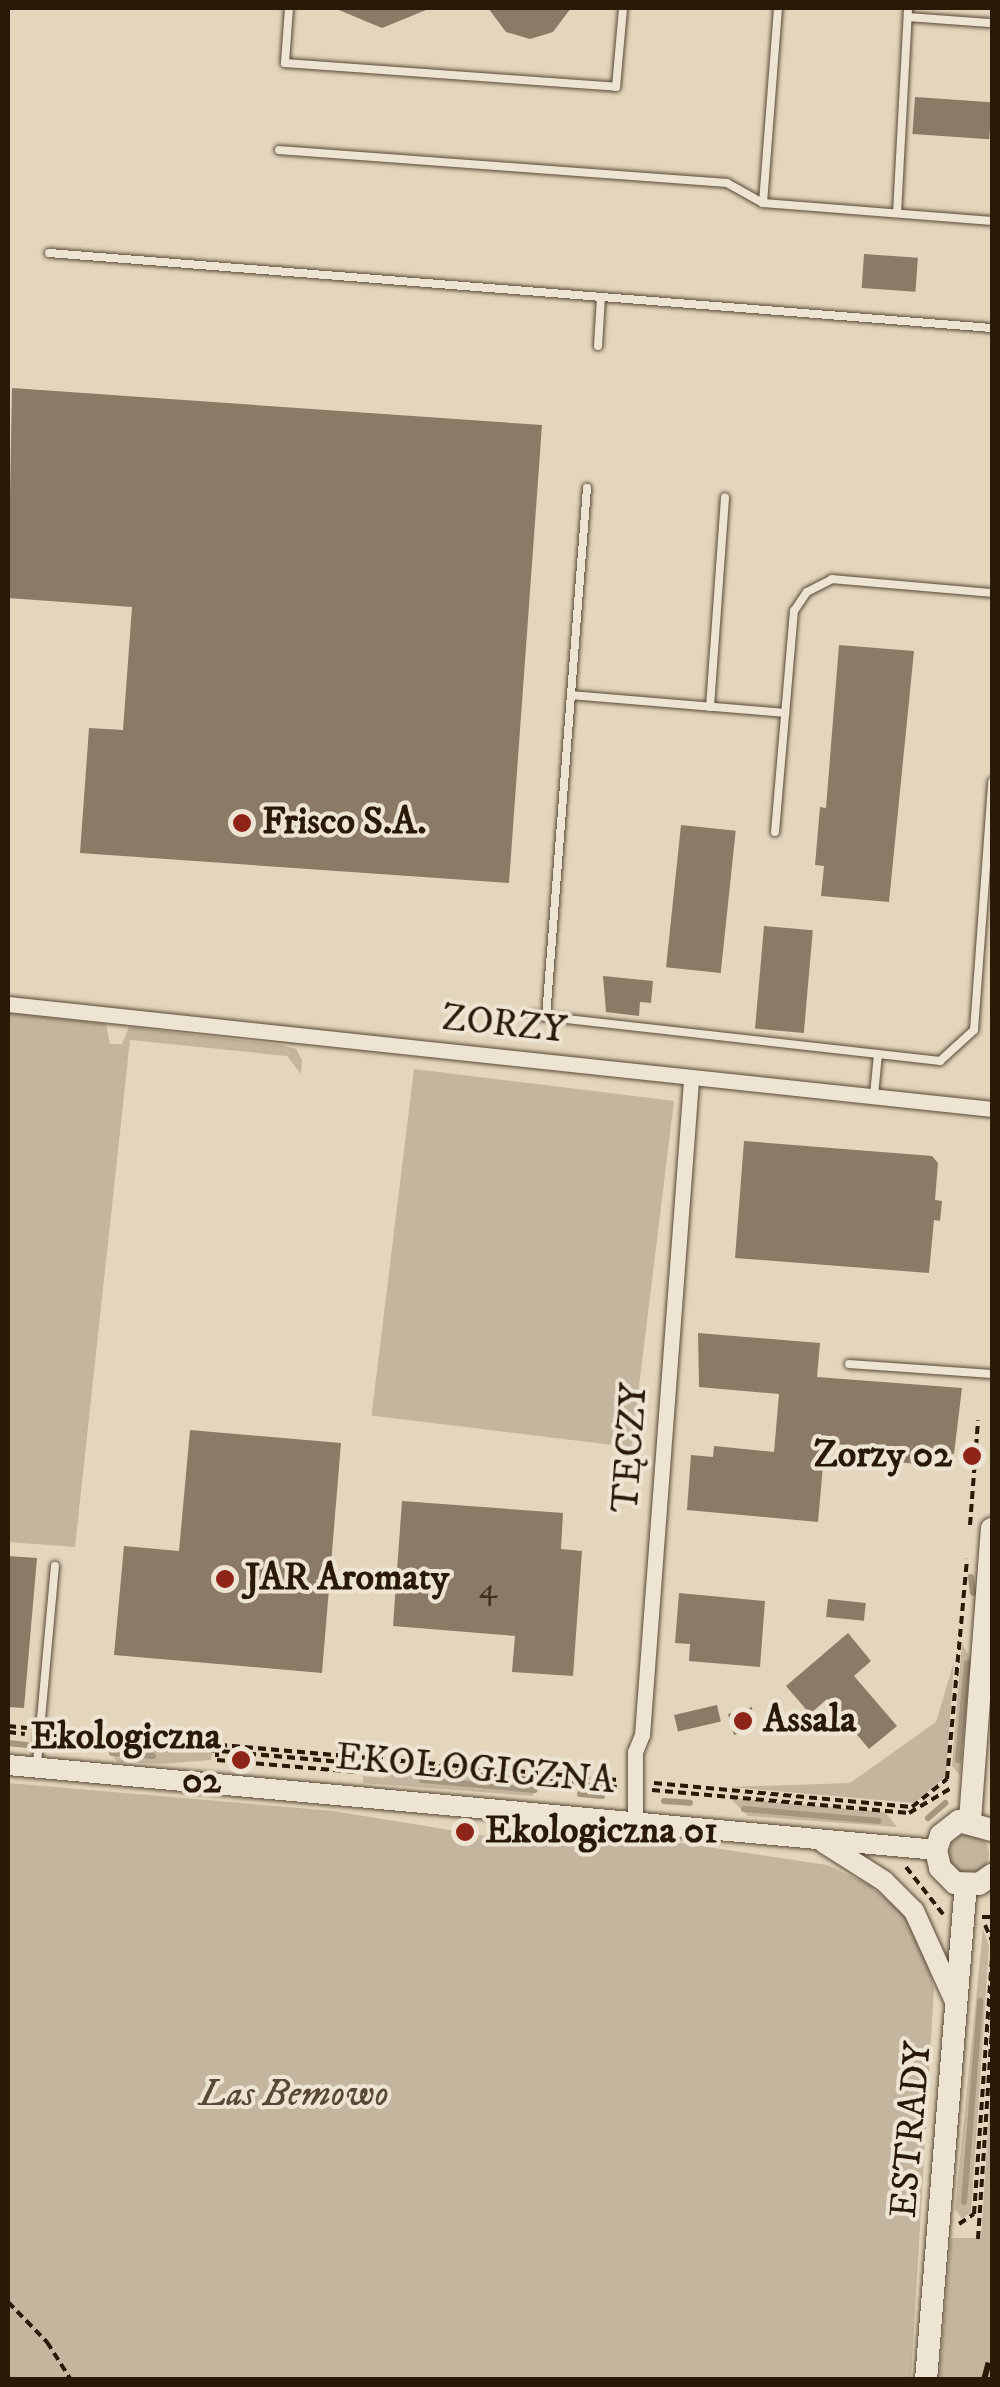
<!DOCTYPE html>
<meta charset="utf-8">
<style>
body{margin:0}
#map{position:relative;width:1000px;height:2387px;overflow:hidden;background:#e4d6bd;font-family:"IM FELL DW Pica",serif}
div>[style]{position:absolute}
.green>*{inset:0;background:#c4b69e;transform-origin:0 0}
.round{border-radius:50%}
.stream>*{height:6px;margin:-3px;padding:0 3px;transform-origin:3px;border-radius:3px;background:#a5967f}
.building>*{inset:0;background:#8b7b66;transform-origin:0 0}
.path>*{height:4px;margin-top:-2px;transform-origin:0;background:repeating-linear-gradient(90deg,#2a1907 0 8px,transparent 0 13px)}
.roads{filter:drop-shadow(0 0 2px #584834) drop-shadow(0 0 2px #584834)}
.service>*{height:8px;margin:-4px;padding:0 4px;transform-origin:4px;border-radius:4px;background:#ede4d4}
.minor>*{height:15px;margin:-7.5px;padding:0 7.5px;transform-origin:7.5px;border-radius:7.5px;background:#ede4d4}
.tertiary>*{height:20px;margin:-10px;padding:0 10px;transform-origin:10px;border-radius:10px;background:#ede4d4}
.secondary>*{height:22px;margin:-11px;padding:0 11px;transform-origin:11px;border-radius:11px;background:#ede4d4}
.rail>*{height:6px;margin-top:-3px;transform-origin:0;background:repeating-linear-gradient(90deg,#2a1907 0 18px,transparent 0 36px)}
.dots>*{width:28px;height:28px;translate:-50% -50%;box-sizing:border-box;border:5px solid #ede4d4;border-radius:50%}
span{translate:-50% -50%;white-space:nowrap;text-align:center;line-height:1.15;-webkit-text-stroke:8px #ede4d4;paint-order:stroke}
.number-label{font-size:32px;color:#42321f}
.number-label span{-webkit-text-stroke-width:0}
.poi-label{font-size:38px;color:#2a1907;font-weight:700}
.left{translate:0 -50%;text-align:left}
.right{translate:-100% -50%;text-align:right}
.street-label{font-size:38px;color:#2a1907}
.park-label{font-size:38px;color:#584834;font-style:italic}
.frame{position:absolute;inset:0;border:10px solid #2a1907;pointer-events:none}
</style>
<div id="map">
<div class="green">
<i style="clip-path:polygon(8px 1013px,106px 1024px,110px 1044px,122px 1044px,129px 1027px,282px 1045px,296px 1049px,302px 1060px,301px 1074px,287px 1056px,130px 1040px,75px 1547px,8px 1542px)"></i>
<i style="left:414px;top:1069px;width:262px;height:349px;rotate:7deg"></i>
<i style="clip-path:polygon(962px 1643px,971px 1660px,960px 1775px,952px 1766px)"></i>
<i style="clip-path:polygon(954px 1662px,946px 1776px,915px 1803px,729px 1787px,850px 1783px,936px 1722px)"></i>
<i style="clip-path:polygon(103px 1743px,212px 1752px,212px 1753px,211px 1760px,162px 1764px,117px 1762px)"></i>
<i style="clip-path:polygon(385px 1772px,472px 1775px,545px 1783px,532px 1796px,363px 1783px,363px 1776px,385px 1778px)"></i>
<i style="clip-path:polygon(8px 1783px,333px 1811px,493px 1837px,548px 1830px,641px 1837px,827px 1865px,868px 1884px,902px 1912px,922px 1944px,934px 1988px,911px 2379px,8px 2379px)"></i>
<i style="clip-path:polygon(730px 1798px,885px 1812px,897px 1827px,748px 1816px)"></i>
<i class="round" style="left:949px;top:1834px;width:40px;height:40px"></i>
<i style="clip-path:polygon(983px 1929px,989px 1946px,971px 2212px,962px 2219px,955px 2209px)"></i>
<i style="clip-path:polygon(992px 2068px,992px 2379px,939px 2379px,951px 2238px,981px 2238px)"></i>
</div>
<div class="stream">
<i style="left:971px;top:1577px;width:16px;rotate:83deg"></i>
<i style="left:8px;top:1743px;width:19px;rotate:6deg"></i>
<i style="left:59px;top:1748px;width:11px;rotate:5deg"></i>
<i style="left:112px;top:1753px;width:41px;rotate:4.2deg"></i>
<i style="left:958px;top:1760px;width:97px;rotate:-84.7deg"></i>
<i style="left:422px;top:1780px;width:113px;rotate:5.1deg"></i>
<i style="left:580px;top:1794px;width:22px;rotate:5deg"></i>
<i style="left:664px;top:1801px;width:26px;rotate:4deg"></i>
<i style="left:744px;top:1809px;width:135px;rotate:5.1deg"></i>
<i style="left:928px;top:1818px;width:23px;rotate:-41deg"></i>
<i style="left:964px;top:2202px;width:202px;rotate:-85.4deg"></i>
</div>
<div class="building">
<i style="clip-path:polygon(334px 8px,431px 8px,382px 28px)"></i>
<i style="clip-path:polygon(488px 8px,571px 8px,553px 32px,530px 39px,506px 32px)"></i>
<i style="left:915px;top:97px;width:77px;height:37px;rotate:4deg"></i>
<i style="left:864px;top:254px;width:54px;height:34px;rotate:4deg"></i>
<i style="clip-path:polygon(12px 388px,542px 425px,509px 883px,80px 853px,89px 728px,123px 730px,132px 607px,8px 598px)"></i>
<i style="clip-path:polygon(839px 645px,914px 651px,889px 902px,821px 896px,824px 866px,815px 865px,820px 807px,826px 808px)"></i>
<i style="left:681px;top:825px;width:55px;height:143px;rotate:6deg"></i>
<i style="left:764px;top:926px;width:49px;height:103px;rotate:5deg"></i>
<i style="clip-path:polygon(603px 976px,653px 981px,651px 1003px,640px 1002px,639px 1016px,606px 1012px)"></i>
<i style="clip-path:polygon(744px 1141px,932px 1156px,938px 1163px,935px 1200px,942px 1201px,940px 1221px,934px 1220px,929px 1273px,735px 1258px)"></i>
<i style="clip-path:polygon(698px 1333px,820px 1343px,817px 1377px,962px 1388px,954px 1454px,918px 1451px,917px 1464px,887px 1461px,888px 1449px,825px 1443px,818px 1522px,687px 1510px,691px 1455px,713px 1457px,714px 1446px,774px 1452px,779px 1394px,699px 1387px)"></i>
<i style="clip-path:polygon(190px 1430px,341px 1443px,322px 1673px,114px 1655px,124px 1546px,179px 1551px)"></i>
<i style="clip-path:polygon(402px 1501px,563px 1513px,561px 1549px,582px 1551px,573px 1676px,512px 1672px,515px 1636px,393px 1626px)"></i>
<i style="clip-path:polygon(8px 1556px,37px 1558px,24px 1708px,8px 1707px)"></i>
<i style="clip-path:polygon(679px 1593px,765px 1601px,760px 1667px,689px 1661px,690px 1644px,675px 1643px)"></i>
<i style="left:828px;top:1599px;width:38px;height:18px;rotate:6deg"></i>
<i style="clip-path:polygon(848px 1633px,871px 1661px,854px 1676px,897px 1726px,869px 1749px,827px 1699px,810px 1714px,786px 1686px)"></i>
<i style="left:717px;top:1705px;width:17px;height:44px;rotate:77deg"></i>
<i style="clip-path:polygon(752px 1707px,754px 1729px,734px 1735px,728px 1714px)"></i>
</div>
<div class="path">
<i style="left:970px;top:1525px;width:105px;rotate:-85.6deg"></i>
<i style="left:8px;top:1726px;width:19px;rotate:6deg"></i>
<i style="left:51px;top:1730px;width:570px;rotate:5.03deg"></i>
<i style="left:8px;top:1732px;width:17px;rotate:7deg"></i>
<i style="left:54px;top:1736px;width:565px;rotate:5.18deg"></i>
<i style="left:217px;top:1749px;width:11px;rotate:90deg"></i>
<i style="left:217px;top:1760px;width:140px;rotate:4.9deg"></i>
<i style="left:654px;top:1783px;width:259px;rotate:5.3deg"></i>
<i style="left:912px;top:1807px;width:45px;rotate:-38.7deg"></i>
<i style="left:947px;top:1779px;width:221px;rotate:-84.8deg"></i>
<i style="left:652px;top:1790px;width:258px;rotate:5.1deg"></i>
<i style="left:909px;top:1813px;width:51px;rotate:-30.6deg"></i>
<i style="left:906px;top:1867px;width:60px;rotate:51.8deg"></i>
<i style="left:982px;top:1917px;width:10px"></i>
<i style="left:985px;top:1925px;width:17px;rotate:66deg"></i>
<i style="left:959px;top:2224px;width:18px;rotate:-34deg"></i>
<i style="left:974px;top:2214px;width:261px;rotate:-86deg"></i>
<i style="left:978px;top:2239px;width:209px;rotate:-86.2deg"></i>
<i style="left:8px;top:2302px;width:56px;rotate:45.7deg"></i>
<i style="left:47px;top:2342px;width:45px;rotate:57.7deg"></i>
</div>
<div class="roads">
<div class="service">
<i style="left:289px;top:8px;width:55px;rotate:94.2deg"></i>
<i style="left:285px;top:63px;width:332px;rotate:4.1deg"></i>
<i style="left:616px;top:87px;width:79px;rotate:-84.9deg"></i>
<i style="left:908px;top:17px;width:81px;rotate:4.2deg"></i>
<i style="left:279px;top:150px;width:449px;rotate:4.2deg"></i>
<i style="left:727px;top:183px;width:41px;rotate:29.1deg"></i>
<i style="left:763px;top:203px;width:230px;rotate:4.5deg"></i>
<i style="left:763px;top:203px;width:196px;rotate:-85.6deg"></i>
<i style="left:897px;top:213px;width:205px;rotate:-86.9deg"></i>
<i style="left:49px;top:253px;width:946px;rotate:4.55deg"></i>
<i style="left:598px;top:346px;width:49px;rotate:-86.5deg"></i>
<i style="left:571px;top:695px;width:215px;rotate:4.8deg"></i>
<i style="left:710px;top:707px;width:210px;rotate:-85.9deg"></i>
<i style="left:775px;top:832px;width:222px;rotate:-85.1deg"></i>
<i style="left:794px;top:611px;width:23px;rotate:-56deg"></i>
<i style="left:807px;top:592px;width:28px;rotate:-27deg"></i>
<i style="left:832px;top:579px;width:161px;rotate:5deg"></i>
<i style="left:531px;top:1015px;width:412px;rotate:6.4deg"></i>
<i style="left:940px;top:1061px;width:46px;rotate:-42.4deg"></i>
<i style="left:974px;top:1030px;width:249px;rotate:-85.8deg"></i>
<i style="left:546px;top:1017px;width:531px;rotate:-85.57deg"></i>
<i style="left:874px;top:1095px;width:41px;rotate:-84.4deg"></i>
<i style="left:849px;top:1364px;width:143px;rotate:4deg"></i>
<i style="left:37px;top:1763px;width:198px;rotate:-84.8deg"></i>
</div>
<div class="minor">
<i style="left:8px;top:1004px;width:990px;rotate:6.09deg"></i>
<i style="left:635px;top:1819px;width:67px;rotate:-90deg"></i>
<i style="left:635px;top:1752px;width:18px;rotate:-68deg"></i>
<i style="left:642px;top:1735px;width:657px;rotate:-85.72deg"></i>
</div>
<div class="tertiary">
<i style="left:8px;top:1765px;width:932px;rotate:5.23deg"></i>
<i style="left:824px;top:1843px;width:71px;rotate:32.3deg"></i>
<i style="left:884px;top:1881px;width:42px;rotate:45deg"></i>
<i style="left:914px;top:1911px;width:104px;rotate:65.6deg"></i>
</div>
<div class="secondary">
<i style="left:970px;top:1820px;width:292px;rotate:-85.7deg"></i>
<i style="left:992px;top:1830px;width:34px;rotate:-165deg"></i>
<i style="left:959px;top:1821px;width:23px;rotate:142deg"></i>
<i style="left:941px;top:1835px;width:16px;rotate:108deg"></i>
<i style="left:936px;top:1850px;width:18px;rotate:77deg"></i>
<i style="left:940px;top:1868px;width:21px;rotate:45deg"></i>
<i style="left:955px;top:1883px;width:24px;rotate:2deg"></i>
<i style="left:979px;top:1884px;width:16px;rotate:-35deg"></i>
<i style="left:926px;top:2380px;width:497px;rotate:-85.4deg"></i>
</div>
</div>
<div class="rail">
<i style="left:984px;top:2380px;width:30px;rotate:-75deg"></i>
</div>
<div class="dots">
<i style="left:242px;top:823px;background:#8f2418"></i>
<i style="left:972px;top:1456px;background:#8f2418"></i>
<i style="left:225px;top:1579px;background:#8f2418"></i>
<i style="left:743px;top:1721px;background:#8f2418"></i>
<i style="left:241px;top:1760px;background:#8f2418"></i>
<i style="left:465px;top:1832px;background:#8f2418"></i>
</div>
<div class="number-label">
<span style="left:488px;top:1589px">4</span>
</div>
<div class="poi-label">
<span class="left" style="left:262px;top:823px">Frisco S.A.</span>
<span class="right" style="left:952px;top:1456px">Zorzy 02</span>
<span class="left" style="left:245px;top:1579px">JAR Aromaty</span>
<span class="left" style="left:763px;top:1721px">Assala</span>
<span class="right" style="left:221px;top:1760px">Ekologiczna<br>02</span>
<span class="left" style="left:485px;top:1832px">Ekologiczna 01</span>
</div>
<div class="street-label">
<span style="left:504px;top:1025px;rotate:6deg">ZORZY</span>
<span style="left:631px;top:1448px;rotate:-86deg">TĘCZY</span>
<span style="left:475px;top:1770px;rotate:5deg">EKOLOGICZNA</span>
<span style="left:912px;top:2130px;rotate:-85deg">ESTRADY</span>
</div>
<div class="park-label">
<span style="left:294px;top:2095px">Las Bemowo</span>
</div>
<div class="frame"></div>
</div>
